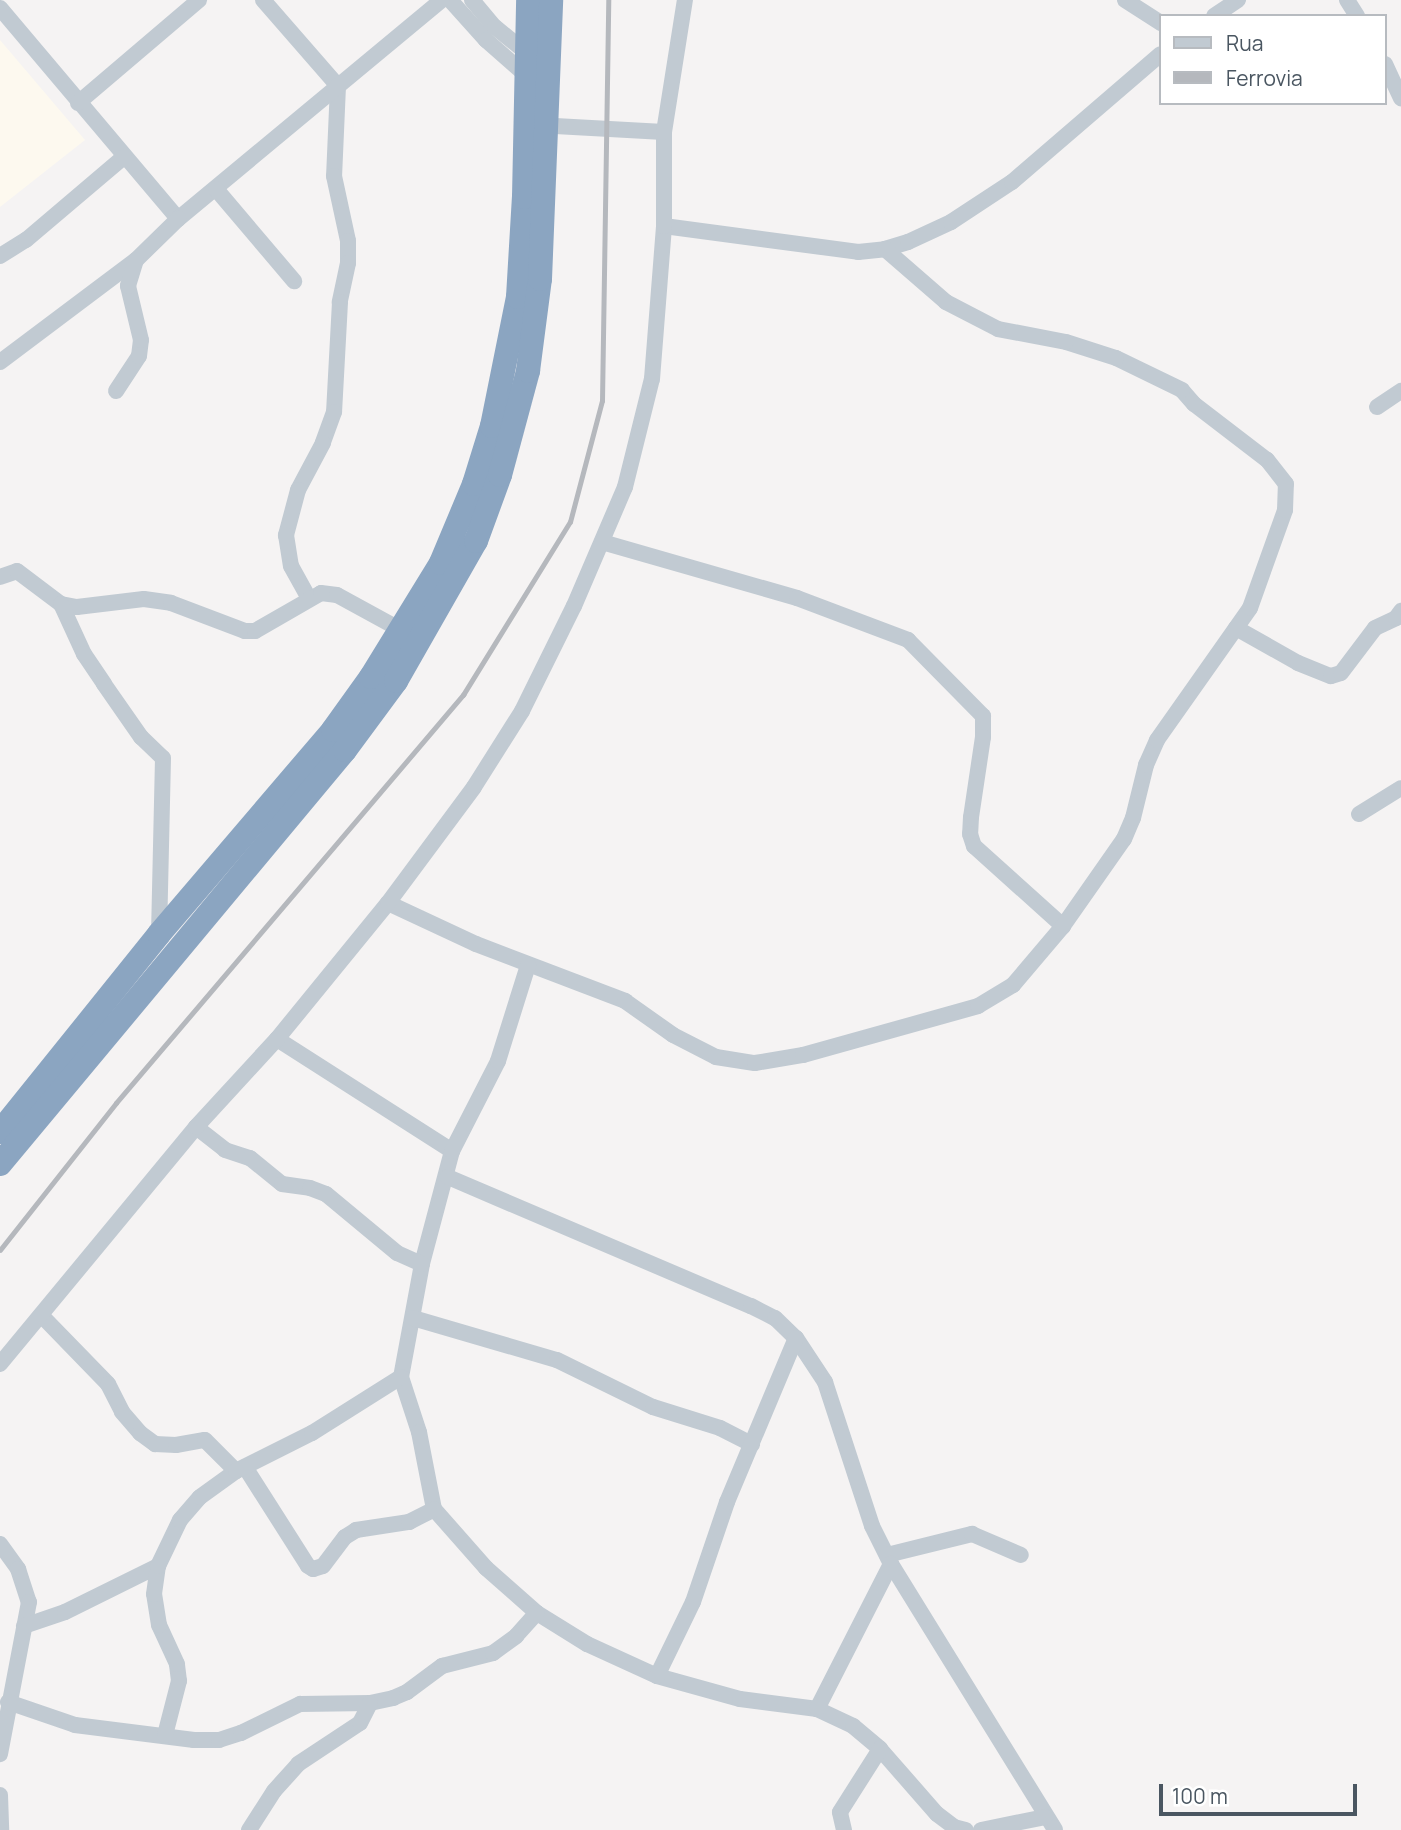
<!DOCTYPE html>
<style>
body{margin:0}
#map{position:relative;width:1401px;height:1830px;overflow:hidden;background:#f5f3f3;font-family:Manrope,sans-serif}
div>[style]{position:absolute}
.commercial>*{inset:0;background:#fdf9ef}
.minor>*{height:16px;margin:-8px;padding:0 8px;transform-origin:8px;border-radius:8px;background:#c1cad2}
.highway>*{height:24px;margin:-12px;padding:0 12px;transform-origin:12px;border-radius:12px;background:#8ba5c1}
.rail>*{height:4.5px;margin:-2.25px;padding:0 2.25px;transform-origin:2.25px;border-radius:2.25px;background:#b5b8bd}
span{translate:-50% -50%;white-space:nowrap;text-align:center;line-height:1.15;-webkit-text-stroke:5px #fff;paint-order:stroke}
.legend{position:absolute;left:1159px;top:14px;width:228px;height:91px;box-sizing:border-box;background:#fff;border:2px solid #b7bbc0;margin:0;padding:9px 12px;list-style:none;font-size:21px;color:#4a5661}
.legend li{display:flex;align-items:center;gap:14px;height:35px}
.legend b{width:35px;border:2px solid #b7bbc0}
.scale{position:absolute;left:1159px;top:1784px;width:198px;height:32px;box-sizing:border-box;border:4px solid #4a5661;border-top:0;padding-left:9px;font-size:21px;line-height:24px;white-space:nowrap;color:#4a5661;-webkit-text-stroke:5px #fff;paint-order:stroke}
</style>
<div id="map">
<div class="commercial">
<i style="clip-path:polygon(0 40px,85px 140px,0 207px)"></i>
</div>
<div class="minor">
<i style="left:263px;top:0;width:114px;rotate:48.9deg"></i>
<i style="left:338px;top:86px;width:90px;rotate:92.5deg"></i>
<i style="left:334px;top:176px;width:66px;rotate:77.8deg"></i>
<i style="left:348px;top:241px;width:22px;rotate:90deg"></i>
<i style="left:348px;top:263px;width:40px;rotate:102deg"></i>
<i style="left:340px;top:302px;width:110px;rotate:93.1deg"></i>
<i style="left:334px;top:412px;width:33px;rotate:110deg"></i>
<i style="left:323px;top:443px;width:53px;rotate:118deg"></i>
<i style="left:298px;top:490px;width:47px;rotate:104.9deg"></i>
<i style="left:286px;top:535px;width:31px;rotate:81deg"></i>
<i style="left:291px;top:566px;width:37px;rotate:61deg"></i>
<i style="left:450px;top:0;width:54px;rotate:48deg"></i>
<i style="left:486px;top:40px;width:53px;rotate:41.2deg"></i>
<i style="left:472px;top:0;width:35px;rotate:50deg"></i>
<i style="left:495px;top:27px;width:41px;rotate:39.1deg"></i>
<i style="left:1125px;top:0;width:43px;rotate:32.6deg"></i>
<i style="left:1347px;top:0;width:19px;rotate:58deg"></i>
<i style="left:0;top:8px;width:276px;rotate:49.8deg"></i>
<i style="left:178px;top:219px;width:343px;rotate:-39.7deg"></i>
<i style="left:1214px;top:16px;width:29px;rotate:-34deg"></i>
<i style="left:1385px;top:64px;width:38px;rotate:65deg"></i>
<i style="left:78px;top:103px;width:159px;rotate:-40.4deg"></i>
<i style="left:537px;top:125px;width:127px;rotate:3.2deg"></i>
<i style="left:216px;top:189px;width:121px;rotate:49.7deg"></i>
<i style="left:664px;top:226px;width:196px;rotate:7.6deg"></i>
<i style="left:858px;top:252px;width:27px;rotate:-6deg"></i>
<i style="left:885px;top:249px;width:24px;rotate:-17deg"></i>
<i style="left:908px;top:242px;width:47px;rotate:-24.9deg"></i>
<i style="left:951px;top:222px;width:73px;rotate:-33.3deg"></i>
<i style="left:1012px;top:182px;width:196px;rotate:-40.7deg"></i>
<i style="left:0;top:256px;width:31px;rotate:-32deg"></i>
<i style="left:26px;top:240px;width:128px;rotate:-40.3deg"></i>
<i style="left:0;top:362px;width:170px;rotate:-36.9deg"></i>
<i style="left:136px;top:260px;width:59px;rotate:-44.3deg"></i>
<i style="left:116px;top:391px;width:42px;rotate:-56.7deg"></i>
<i style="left:139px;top:356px;width:16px;rotate:-83deg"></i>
<i style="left:141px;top:340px;width:56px;rotate:-103.5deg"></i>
<i style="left:128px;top:286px;width:27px;rotate:-73deg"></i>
<i style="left:1377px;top:407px;width:29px;rotate:-34deg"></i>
<i style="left:602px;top:542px;width:203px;rotate:16deg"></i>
<i style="left:797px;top:598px;width:119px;rotate:20.7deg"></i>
<i style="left:908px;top:640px;width:107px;rotate:45.4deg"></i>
<i style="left:983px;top:716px;width:21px;rotate:90deg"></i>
<i style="left:983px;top:737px;width:81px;rotate:98.5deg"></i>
<i style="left:971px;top:817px;width:17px;rotate:93deg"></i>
<i style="left:970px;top:834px;width:13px;rotate:72deg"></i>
<i style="left:974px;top:846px;width:120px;rotate:42deg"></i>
<i style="left:0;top:577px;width:18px;rotate:-19deg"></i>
<i style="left:17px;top:571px;width:55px;rotate:36.9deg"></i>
<i style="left:61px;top:604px;width:16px;rotate:11deg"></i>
<i style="left:77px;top:607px;width:67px;rotate:-6.8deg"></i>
<i style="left:144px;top:599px;width:27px;rotate:8deg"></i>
<i style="left:171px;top:603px;width:79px;rotate:20.7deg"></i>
<i style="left:245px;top:631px;width:10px"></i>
<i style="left:255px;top:631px;width:76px;rotate:-29.9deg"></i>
<i style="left:321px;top:593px;width:16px;rotate:7deg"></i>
<i style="left:337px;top:595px;width:73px;rotate:28.7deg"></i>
<i style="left:61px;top:604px;width:55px;rotate:65.3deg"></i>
<i style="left:84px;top:654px;width:36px;rotate:56deg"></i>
<i style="left:104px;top:684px;width:65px;rotate:55.1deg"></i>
<i style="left:141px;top:737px;width:30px;rotate:44deg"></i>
<i style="left:163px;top:758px;width:176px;rotate:91.3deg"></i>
<i style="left:1236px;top:628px;width:71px;rotate:29.4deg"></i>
<i style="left:1298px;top:663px;width:35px;rotate:22deg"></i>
<i style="left:1331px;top:676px;width:10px;rotate:-17deg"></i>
<i style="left:1341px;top:673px;width:56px;rotate:-52.9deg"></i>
<i style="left:1375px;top:628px;width:23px;rotate:-25deg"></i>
<i style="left:1396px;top:618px;width:9px;rotate:-54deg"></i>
<i style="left:1359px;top:814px;width:49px;rotate:-31.8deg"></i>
<i style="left:388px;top:903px;width:97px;rotate:25deg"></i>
<i style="left:476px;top:944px;width:160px;rotate:20.9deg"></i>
<i style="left:625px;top:1001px;width:59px;rotate:35.3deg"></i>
<i style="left:673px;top:1035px;width:48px;rotate:27.1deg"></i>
<i style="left:716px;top:1057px;width:39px;rotate:9deg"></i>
<i style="left:755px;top:1063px;width:49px;rotate:-9.5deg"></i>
<i style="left:803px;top:1055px;width:182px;rotate:-15.6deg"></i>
<i style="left:978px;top:1006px;width:41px;rotate:-31deg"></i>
<i style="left:1013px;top:985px;width:77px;rotate:-49.7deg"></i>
<i style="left:1063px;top:926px;width:106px;rotate:-55deg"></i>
<i style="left:1124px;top:839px;width:23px;rotate:-67deg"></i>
<i style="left:1133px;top:818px;width:55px;rotate:-76.2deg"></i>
<i style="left:1146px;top:765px;width:27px;rotate:-66deg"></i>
<i style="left:1157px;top:740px;width:161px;rotate:-54.8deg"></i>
<i style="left:1250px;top:608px;width:104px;rotate:-70.3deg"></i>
<i style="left:1285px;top:510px;width:26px;rotate:-88deg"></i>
<i style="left:1286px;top:484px;width:31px;rotate:-128deg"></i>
<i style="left:1267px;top:460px;width:92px;rotate:-142.5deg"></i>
<i style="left:1194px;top:404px;width:18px;rotate:-131deg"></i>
<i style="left:1182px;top:390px;width:73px;rotate:-154.1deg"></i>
<i style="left:1116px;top:358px;width:52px;rotate:-162.3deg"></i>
<i style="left:1066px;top:342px;width:69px;rotate:-169.2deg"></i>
<i style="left:998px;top:329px;width:59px;rotate:-152.6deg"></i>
<i style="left:946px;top:302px;width:81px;rotate:-139deg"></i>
<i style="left:277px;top:1039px;width:208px;rotate:32.6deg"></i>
<i style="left:452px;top:1151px;width:117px;rotate:104.9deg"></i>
<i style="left:422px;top:1264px;width:115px;rotate:100.5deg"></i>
<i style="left:401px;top:1377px;width:58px;rotate:71.9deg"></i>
<i style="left:419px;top:1432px;width:78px;rotate:79deg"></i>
<i style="left:434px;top:1509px;width:79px;rotate:48.6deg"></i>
<i style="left:486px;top:1568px;width:68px;rotate:41.4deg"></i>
<i style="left:537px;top:1613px;width:59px;rotate:31.8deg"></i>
<i style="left:587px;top:1644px;width:77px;rotate:24.6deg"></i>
<i style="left:657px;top:1676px;width:86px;rotate:15.5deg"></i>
<i style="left:740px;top:1699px;width:78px;rotate:7.4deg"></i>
<i style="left:817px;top:1709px;width:40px;rotate:25deg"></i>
<i style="left:853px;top:1726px;width:35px;rotate:40deg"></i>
<i style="left:880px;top:1749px;width:86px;rotate:48.8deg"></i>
<i style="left:937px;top:1814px;width:21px;rotate:37deg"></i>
<i style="left:954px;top:1827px;width:12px;rotate:14deg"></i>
<i style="left:196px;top:1127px;width:37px;rotate:38deg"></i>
<i style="left:225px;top:1150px;width:26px;rotate:18deg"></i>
<i style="left:250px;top:1158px;width:41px;rotate:39.1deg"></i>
<i style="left:282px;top:1184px;width:28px;rotate:8deg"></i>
<i style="left:310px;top:1188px;width:17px;rotate:21deg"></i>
<i style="left:326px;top:1194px;width:92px;rotate:39.7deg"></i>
<i style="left:397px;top:1253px;width:27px;rotate:24deg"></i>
<i style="left:452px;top:1151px;width:101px;rotate:-62.9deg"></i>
<i style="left:498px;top:1061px;width:101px;rotate:-72.6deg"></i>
<i style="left:448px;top:1177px;width:329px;rotate:23.1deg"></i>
<i style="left:751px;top:1306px;width:27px;rotate:27deg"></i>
<i style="left:775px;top:1318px;width:29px;rotate:44deg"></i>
<i style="left:796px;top:1338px;width:53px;rotate:56.6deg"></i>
<i style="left:825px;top:1382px;width:151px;rotate:71.9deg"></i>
<i style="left:872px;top:1526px;width:42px;rotate:63.4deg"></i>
<i style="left:891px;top:1564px;width:312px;rotate:58.3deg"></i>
<i style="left:41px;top:1315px;width:96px;rotate:45.8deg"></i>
<i style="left:108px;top:1384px;width:31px;rotate:63deg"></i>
<i style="left:122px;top:1412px;width:28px;rotate:49deg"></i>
<i style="left:140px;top:1433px;width:19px;rotate:36deg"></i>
<i style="left:155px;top:1444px;width:21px;rotate:3deg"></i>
<i style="left:176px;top:1445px;width:29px;rotate:-10deg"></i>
<i style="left:205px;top:1440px;width:44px;rotate:45deg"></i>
<i style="left:413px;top:1318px;width:150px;rotate:16.3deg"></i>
<i style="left:557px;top:1360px;width:107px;rotate:26.1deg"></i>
<i style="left:653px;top:1407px;width:70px;rotate:17.4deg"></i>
<i style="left:720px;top:1428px;width:36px;rotate:27deg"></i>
<i style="left:0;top:1364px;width:308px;rotate:-50.4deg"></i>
<i style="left:196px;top:1127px;width:120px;rotate:-47.4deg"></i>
<i style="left:277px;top:1039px;width:176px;rotate:-50.8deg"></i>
<i style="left:388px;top:903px;width:144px;rotate:-53.4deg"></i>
<i style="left:474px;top:787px;width:90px;rotate:-57.7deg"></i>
<i style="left:522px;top:711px;width:117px;rotate:-63.7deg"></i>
<i style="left:574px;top:606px;width:129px;rotate:-66.8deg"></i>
<i style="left:625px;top:487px;width:111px;rotate:-76deg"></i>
<i style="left:652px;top:379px;width:153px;rotate:-85.5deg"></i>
<i style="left:664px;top:226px;width:94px;rotate:-90deg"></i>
<i style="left:664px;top:132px;width:134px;rotate:-81deg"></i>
<i style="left:245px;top:1467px;width:117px;rotate:57.5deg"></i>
<i style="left:308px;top:1566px;width:6px;rotate:31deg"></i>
<i style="left:313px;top:1569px;width:10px;rotate:-17deg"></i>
<i style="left:323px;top:1566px;width:36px;rotate:-53deg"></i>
<i style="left:345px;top:1537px;width:13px;rotate:-32deg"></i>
<i style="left:356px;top:1530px;width:54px;rotate:-8.6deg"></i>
<i style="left:409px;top:1522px;width:28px;rotate:-27deg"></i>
<i style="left:0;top:1544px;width:31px;rotate:54deg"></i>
<i style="left:18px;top:1569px;width:35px;rotate:72deg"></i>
<i style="left:29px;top:1602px;width:155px;rotate:100.8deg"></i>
<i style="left:887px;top:1555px;width:88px;rotate:-13.9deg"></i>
<i style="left:972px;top:1534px;width:53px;rotate:23.2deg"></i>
<i style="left:24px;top:1626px;width:43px;rotate:-18.9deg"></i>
<i style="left:65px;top:1612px;width:104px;rotate:-26.3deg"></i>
<i style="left:657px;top:1676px;width:82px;rotate:-64.1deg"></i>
<i style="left:693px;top:1602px;width:106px;rotate:-71.2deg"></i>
<i style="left:727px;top:1502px;width:178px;rotate:-67.2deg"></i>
<i style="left:8px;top:1702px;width:71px;rotate:18.9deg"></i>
<i style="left:75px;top:1725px;width:120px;rotate:7.2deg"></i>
<i style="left:194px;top:1740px;width:25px"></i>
<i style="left:219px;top:1740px;width:23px;rotate:-18deg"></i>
<i style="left:241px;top:1733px;width:66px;rotate:-26.2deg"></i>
<i style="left:300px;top:1704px;width:70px;rotate:-0.8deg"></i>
<i style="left:370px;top:1703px;width:24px;rotate:-12deg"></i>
<i style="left:393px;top:1698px;width:15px;rotate:-23deg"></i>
<i style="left:407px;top:1692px;width:44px;rotate:-36.6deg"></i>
<i style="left:442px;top:1666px;width:53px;rotate:-14.3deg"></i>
<i style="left:493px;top:1653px;width:29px;rotate:-36deg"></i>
<i style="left:516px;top:1636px;width:31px;rotate:-48deg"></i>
<i style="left:817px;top:1709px;width:163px;rotate:-63deg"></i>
<i style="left:165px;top:1735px;width:56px;rotate:-75.5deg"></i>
<i style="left:179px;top:1681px;width:17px;rotate:-97deg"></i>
<i style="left:177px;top:1664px;width:43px;rotate:-114.8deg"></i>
<i style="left:159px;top:1625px;width:31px;rotate:-99deg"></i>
<i style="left:154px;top:1594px;width:28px;rotate:-82deg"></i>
<i style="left:158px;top:1566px;width:51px;rotate:-64.4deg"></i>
<i style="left:180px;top:1520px;width:30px;rotate:-49deg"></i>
<i style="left:200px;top:1497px;width:44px;rotate:-35.8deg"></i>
<i style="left:236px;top:1471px;width:85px;rotate:-26.6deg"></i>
<i style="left:312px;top:1433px;width:105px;rotate:-32.2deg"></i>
<i style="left:0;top:1795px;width:35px;rotate:88deg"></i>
<i style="left:249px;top:1830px;width:46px;rotate:-57.3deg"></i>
<i style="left:274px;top:1791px;width:36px;rotate:-48deg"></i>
<i style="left:298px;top:1764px;width:74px;rotate:-33.5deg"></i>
<i style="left:360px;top:1723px;width:22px;rotate:-63deg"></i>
<i style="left:844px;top:1830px;width:18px;rotate:-103deg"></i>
<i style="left:840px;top:1812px;width:75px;rotate:-57.6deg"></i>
<i style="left:981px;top:1830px;width:65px;rotate:-11.5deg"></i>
</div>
<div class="highway">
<i style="left:0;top:1132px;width:254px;rotate:-51.2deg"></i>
<i style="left:159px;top:934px;width:268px;rotate:-49.5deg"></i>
<i style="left:333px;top:730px;width:65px;rotate:-54.4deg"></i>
<i style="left:371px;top:677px;width:134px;rotate:-58.4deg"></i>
<i style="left:441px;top:563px;width:86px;rotate:-67.3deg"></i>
<i style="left:474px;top:484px;width:61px;rotate:-72.8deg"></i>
<i style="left:492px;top:426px;width:132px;rotate:-78.6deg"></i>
<i style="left:518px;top:297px;width:100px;rotate:-86.6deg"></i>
<i style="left:524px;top:197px;width:197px;rotate:-88.8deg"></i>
<i style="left:0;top:1164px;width:539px;rotate:-50.19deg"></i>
<i style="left:345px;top:750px;width:86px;rotate:-53.5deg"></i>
<i style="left:396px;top:681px;width:161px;rotate:-60.3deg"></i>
<i style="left:476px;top:541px;width:70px;rotate:-70deg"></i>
<i style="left:500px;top:475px;width:108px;rotate:-74.9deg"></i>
<i style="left:528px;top:371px;width:93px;rotate:-82.6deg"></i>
<i style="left:540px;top:279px;width:279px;rotate:-87.7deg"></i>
</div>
<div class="rail">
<i style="left:0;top:1250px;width:187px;rotate:-51.7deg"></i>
<i style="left:116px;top:1103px;width:536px;rotate:-49.62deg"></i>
<i style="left:463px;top:695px;width:203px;rotate:-58.3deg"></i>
<i style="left:570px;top:522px;width:125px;rotate:-75.2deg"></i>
<i style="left:602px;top:401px;width:401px;rotate:-89.1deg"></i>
</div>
<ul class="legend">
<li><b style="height:9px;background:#c1cad2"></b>Rua</li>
<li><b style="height:9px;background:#b5b8bd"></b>Ferrovia</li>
</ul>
<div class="scale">100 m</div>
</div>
